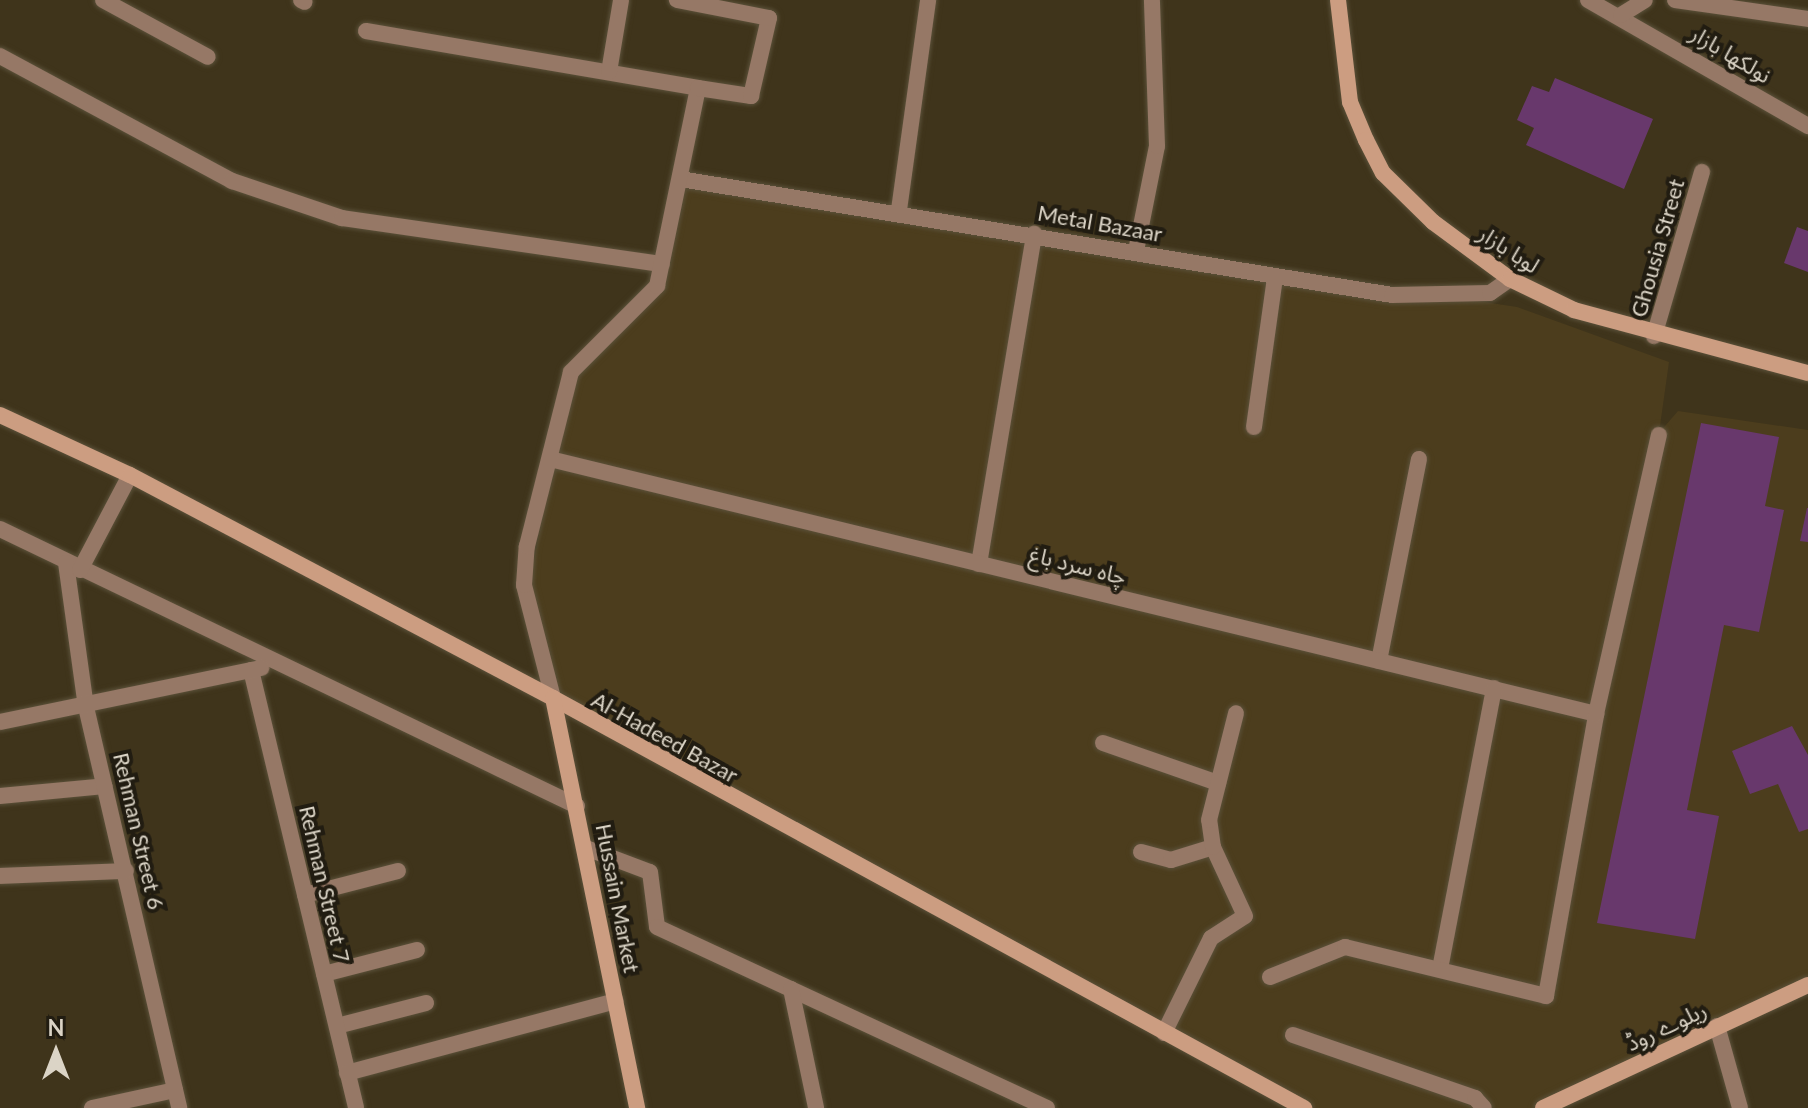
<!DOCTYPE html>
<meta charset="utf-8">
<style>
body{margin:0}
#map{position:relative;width:1808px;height:1108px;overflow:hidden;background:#3f341b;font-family:Lato,"Noto Sans Arabic",sans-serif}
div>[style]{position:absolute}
.built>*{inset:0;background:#4c3d1d}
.building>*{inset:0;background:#68386c}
.roads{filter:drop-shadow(0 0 2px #5b513a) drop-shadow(0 0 2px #5b513a)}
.lane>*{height:16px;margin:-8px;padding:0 8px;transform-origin:8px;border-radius:8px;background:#967866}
.street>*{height:16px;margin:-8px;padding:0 8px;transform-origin:8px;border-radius:8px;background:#967866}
.secondary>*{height:16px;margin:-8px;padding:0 8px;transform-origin:8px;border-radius:8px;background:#cc9d81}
span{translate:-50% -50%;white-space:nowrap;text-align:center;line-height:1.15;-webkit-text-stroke:8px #211c11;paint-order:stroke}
.street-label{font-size:22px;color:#dbd4c6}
.north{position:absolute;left:16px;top:1012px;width:80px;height:80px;-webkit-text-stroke:6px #211c11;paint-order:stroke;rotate:0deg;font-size:22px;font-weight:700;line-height:32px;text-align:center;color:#dbd4c6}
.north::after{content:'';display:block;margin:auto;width:28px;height:36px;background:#dbd4c6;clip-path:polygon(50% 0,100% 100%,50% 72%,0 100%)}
</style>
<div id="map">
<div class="built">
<i style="clip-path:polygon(680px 179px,1517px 307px,1669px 362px,1659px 433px,1678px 411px,1808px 430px,1808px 977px,1543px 1108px,1305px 1108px,553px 698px,527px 596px,571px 372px,645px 298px)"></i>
</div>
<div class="building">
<i style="clip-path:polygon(1555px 78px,1653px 119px,1624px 189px,1526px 145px,1534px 128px,1517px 120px,1532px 86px,1549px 92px)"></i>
<i style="clip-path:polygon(1797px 227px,1808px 231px,1808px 272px,1784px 263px)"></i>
<i style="clip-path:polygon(1701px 423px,1779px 437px,1765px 506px,1784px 510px,1759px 632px,1724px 625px,1687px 810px,1719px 816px,1695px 939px,1597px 923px)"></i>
<i style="clip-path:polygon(1807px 508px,1808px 508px,1808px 542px,1800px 541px)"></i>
<i style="clip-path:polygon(1792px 726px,1808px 755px,1808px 829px,1799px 832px,1778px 784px,1750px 794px,1732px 751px)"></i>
</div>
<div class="roads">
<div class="lane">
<i style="left:103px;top:0;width:119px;rotate:28.5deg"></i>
<i style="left:301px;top:0;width:4px;rotate:27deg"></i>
<i style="left:899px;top:210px;width:212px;rotate:-82.1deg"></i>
<i style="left:1136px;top:251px;width:107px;rotate:-78.7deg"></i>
<i style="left:1157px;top:146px;width:146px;rotate:-92deg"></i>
<i style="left:1654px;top:336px;width:171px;rotate:-73.7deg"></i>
<i style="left:1254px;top:427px;width:150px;rotate:-82deg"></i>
<i style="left:979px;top:564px;width:335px;rotate:-80.5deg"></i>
<i style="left:1379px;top:661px;width:206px;rotate:-78.8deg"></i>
<i style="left:1103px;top:743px;width:122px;rotate:19.2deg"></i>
<i style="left:0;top:796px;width:105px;rotate:-5.4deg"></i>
<i style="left:1141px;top:852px;width:31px;rotate:15deg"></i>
<i style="left:1171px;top:860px;width:44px;rotate:-17.2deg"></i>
<i style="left:305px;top:895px;width:96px;rotate:-14.5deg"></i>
<i style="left:324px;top:974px;width:96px;rotate:-14.5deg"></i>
<i style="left:337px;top:1026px;width:92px;rotate:-14.5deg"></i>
<i style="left:1293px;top:1035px;width:193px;rotate:19.1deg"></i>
<i style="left:1475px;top:1098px;width:13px;rotate:48deg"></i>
<i style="left:92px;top:1108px;width:85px;rotate:-12.2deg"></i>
</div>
<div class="street">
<i style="left:1588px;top:0;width:254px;rotate:29.8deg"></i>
<i style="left:1675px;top:0;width:134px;rotate:8.1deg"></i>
<i style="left:1621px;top:15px;width:28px;rotate:-32deg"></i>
<i style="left:366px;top:31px;width:337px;rotate:9.7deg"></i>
<i style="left:0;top:56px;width:264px;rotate:28.3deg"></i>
<i style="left:232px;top:181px;width:116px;rotate:18.6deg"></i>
<i style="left:342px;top:218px;width:323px;rotate:8.2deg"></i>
<i style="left:609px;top:72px;width:73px;rotate:-80.5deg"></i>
<i style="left:680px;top:179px;width:721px;rotate:9.25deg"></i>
<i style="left:1392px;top:295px;width:98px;rotate:-1.2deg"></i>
<i style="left:1490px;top:293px;width:24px;rotate:-35deg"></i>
<i style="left:550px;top:459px;width:1077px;rotate:13.7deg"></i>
<i style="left:0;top:529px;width:640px;rotate:25.64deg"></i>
<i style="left:66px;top:563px;width:145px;rotate:82.1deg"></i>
<i style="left:86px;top:707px;width:412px;rotate:76.9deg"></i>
<i style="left:80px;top:570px;width:107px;rotate:-62.2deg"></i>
<i style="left:251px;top:670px;width:450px;rotate:76.5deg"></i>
<i style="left:553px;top:698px;width:117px;rotate:-104.4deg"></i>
<i style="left:524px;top:585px;width:39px;rotate:-86deg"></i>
<i style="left:527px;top:546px;width:179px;rotate:-75.8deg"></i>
<i style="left:571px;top:372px;width:122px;rotate:-45deg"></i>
<i style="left:657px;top:286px;width:202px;rotate:-78.3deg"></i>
<i style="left:698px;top:88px;width:54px;rotate:8.6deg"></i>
<i style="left:751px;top:96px;width:80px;rotate:-77deg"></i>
<i style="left:769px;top:18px;width:94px;rotate:-168.9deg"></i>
<i style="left:0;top:722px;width:267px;rotate:-11.7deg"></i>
<i style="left:586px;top:848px;width:68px;rotate:20.6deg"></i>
<i style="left:650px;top:872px;width:55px;rotate:82.7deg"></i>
<i style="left:657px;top:927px;width:430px;rotate:24.9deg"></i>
<i style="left:0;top:876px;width:126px;rotate:-2.3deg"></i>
<i style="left:1440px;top:969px;width:286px;rotate:-79.1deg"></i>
<i style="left:1270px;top:977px;width:81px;rotate:-21.8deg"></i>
<i style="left:1345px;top:947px;width:207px;rotate:13.7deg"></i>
<i style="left:1546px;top:996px;width:286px;rotate:-79.9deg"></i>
<i style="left:1596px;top:714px;width:286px;rotate:-77.3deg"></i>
<i style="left:791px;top:989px;width:122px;rotate:78.1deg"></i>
<i style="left:1717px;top:1026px;width:85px;rotate:74.3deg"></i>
<i style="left:1164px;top:1033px;width:106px;rotate:-63.7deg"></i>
<i style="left:1211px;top:938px;width:40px;rotate:-32.9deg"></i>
<i style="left:1245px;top:916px;width:76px;rotate:-114.9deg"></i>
<i style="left:1213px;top:847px;width:27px;rotate:-98deg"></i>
<i style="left:1209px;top:820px;width:110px;rotate:-75.8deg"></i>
<i style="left:347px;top:1073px;width:278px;rotate:-15deg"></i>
</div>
<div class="secondary">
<i style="left:1338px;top:0;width:103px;rotate:83.3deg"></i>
<i style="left:1350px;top:102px;width:41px;rotate:67.2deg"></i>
<i style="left:1366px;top:140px;width:37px;rotate:63deg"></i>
<i style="left:1383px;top:173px;width:70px;rotate:44.4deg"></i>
<i style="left:1433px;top:222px;width:96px;rotate:36.5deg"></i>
<i style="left:1510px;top:279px;width:71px;rotate:25.8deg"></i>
<i style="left:1574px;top:310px;width:242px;rotate:15.1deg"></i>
<i style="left:0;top:415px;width:143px;rotate:24.8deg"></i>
<i style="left:130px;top:475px;width:478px;rotate:27.8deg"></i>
<i style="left:553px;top:698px;width:856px;rotate:28.63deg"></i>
<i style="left:553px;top:698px;width:419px;rotate:78.4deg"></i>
<i style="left:1543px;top:1108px;width:292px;rotate:-24.9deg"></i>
</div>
</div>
<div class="street-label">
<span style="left:1731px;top:54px;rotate:31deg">نولکھا بازار</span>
<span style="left:1100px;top:223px;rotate:10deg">Metal Bazaar</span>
<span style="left:1657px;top:248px;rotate:-74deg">Ghousia Street</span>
<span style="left:1509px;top:249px;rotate:33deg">لوہا بازار</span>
<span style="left:1078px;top:565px;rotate:14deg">چاہ سرد باغ</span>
<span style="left:665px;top:737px;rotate:29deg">Al-Hadeed Bazar</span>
<span style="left:139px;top:831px;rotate:77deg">Rehman Street 6</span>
<span style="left:325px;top:884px;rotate:77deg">Rehman Street 7</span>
<span style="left:618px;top:898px;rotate:79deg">Hussain Market</span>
<span style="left:1666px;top:1026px;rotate:-25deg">ریلوے روڈ</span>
</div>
<div class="north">N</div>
</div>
